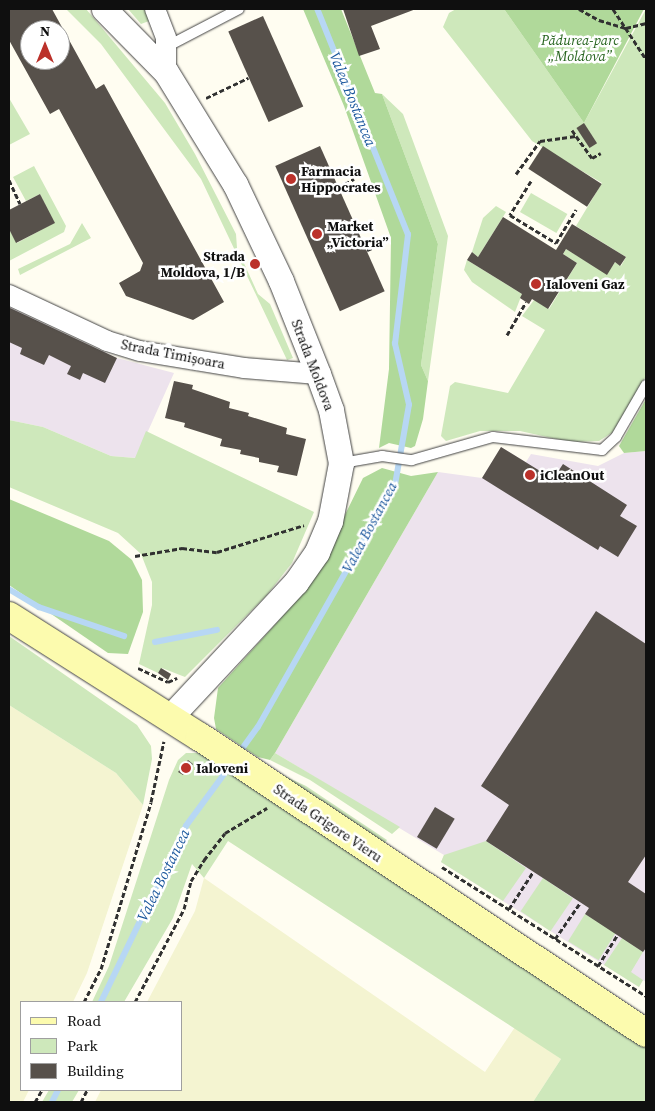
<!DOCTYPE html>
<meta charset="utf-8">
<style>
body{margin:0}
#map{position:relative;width:655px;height:1111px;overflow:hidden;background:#fffdf1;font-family:"Source Serif 4",serif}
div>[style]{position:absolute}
.industrial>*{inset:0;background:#ede3ed}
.farmland>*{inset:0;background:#f4f4d1}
.green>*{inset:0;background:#cee8bb;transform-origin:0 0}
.forest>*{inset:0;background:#b0d99a}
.stream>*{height:5.5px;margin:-2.75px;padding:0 2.75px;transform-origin:2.75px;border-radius:2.75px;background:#b7d7f4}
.building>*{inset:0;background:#57514b;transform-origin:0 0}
.path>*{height:3px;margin-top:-1.5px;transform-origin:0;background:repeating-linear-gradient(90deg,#313131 0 5px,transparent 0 7.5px)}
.roads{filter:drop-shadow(0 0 1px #424242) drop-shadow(0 0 1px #424242)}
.service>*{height:10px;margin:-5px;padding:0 5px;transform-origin:5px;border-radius:5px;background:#fff}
.minor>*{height:20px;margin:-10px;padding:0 10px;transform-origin:10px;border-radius:10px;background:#fff}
.tertiary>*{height:25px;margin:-12.5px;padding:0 12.5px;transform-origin:12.5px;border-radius:12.5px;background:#fff}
.secondary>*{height:28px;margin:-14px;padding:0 14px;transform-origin:14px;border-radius:14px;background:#fcfbae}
.dots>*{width:14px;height:14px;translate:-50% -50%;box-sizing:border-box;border:2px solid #fff;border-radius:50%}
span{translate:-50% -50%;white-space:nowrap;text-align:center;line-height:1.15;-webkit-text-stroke:5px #fff;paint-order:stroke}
.park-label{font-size:14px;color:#286520;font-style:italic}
.poi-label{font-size:14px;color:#0f0f0f;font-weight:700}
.left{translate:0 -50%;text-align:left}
.right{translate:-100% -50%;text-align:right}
.street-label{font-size:14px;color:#0f0f0f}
.water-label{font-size:15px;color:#1b579d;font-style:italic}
.frame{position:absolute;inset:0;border:10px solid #0f0f0f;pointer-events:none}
.legend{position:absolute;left:20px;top:1001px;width:162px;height:90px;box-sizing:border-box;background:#fff;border:1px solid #9f9f9f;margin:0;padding:6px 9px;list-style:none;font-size:15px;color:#0f0f0f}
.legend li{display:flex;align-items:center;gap:10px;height:25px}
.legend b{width:25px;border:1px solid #9f9f9f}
.north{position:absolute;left:20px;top:20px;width:50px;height:50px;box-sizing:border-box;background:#fff;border:1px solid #9f9f9f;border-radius:50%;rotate:0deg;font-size:14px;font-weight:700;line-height:20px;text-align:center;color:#0f0f0f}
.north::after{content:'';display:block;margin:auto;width:18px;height:22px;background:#bb312a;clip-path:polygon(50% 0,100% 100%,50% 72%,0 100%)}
</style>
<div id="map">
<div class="industrial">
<i style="clip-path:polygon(9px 307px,117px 358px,174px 373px,136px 458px,111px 456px,43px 427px,9px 420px)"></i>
<i style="clip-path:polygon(501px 447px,526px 462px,531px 454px,598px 466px,624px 453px,646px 451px,646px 982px,643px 980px,639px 987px,441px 862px,444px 855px,275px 753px,438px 472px,482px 478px)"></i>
</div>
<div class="farmland">
<i style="clip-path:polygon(9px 705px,116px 773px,143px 805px,87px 973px,73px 1002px,21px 1002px,21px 1090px,29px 1090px,23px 1102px,9px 1102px)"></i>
<i style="clip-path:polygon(204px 878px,485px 1072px,515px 1027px,561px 1059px,533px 1102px,95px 1102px,101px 1090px,181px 1090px,181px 1002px,147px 1002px,195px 911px)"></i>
</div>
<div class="green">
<i style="clip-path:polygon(66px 9px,86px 9px,165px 103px,195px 154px,236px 234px,237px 248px,258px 294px,270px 304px,293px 358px,287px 360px,201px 179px,101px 44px)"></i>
<i style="clip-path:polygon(128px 9px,148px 9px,149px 21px,141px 24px)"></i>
<i style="clip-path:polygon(456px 9px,504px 9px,584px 123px,646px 9px,646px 376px,613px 432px,599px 441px,570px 442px,520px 431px,480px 431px,446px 441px,441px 436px,450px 386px,455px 382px,508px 393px,545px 330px,522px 316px,534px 300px,549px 309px,577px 263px,563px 254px,566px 249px,607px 274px,615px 262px,621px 266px,626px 257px,576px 226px,602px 183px,532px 141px,443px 27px,449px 13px)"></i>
<i style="clip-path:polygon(382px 94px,403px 114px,448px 236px,428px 381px,421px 365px,438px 244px)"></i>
<i style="clip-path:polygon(9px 98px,30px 134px,9px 145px)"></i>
<i style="clip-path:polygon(34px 166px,66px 226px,64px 232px,9px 261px,9px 229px,17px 243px,54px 223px,40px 194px,26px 201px,13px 177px)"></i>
<i style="left:531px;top:193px;width:42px;height:22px;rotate:30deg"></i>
<i style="clip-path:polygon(496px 206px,506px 212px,478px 257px,472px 252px,483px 218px)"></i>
<i style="clip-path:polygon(82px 223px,91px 238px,20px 275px,18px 269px,70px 244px)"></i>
<i style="clip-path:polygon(467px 260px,522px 294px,515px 312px,472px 282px,464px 270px)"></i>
<i style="clip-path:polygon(9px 420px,43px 427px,111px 456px,135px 458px,146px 431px,314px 512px,292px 563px,266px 596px,185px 677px,162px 668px,158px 673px,139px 664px,152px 605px,152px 582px,141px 554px,118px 533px,9px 487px)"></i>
<i style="clip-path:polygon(9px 636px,137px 725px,151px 746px,152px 759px,143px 805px,116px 773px,9px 705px)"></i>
<i style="clip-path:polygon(186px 753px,204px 753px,646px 1045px,646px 1102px,533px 1102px,561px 1059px,228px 841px,204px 878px,192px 864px,173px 918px,124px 1002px,92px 1002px,109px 966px,169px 780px,178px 760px)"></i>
<i style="clip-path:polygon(275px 753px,400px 827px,392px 834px,310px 780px,270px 760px)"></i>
<i style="clip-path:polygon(259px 764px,306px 786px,387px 840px,382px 847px)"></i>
<i style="clip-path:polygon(486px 841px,526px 868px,503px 901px,441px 862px,444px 855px)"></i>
<i style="left:543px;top:878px;width:36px;height:40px;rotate:34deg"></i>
<i style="left:585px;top:914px;width:36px;height:32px;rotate:32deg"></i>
<i style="clip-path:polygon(622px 938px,643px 952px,631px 972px,643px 980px,639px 987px,604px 965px)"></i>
<i style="clip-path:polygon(49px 1090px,79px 1090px,72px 1102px,42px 1102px)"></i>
</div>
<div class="forest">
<i style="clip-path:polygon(303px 9px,341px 9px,375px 93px,382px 94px,438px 244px,421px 365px,428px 381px,423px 419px,415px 446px,411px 448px,389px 443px,379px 448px,389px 369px,391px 238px,344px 106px)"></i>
<i style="clip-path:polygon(504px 9px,644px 9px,584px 123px)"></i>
<i style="clip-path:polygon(646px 399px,646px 451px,624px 453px,619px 446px)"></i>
<i style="clip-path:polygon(382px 468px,411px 476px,438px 472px,275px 753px,270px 760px,258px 757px,216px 729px,214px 718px,218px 688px,297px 600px,321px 564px,363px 478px)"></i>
<i style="clip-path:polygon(9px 499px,109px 541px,132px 560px,142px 580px,143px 612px,128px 654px,108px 653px,9px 585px)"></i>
</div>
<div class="stream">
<i style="left:9px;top:589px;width:35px;rotate:31deg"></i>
<i style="left:39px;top:607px;width:90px;rotate:18.8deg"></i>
<i style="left:155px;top:642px;width:63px;rotate:-11deg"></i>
<i style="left:239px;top:753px;width:32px;rotate:-54deg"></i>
<i style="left:258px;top:727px;width:278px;rotate:-60.5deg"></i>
<i style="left:395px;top:485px;width:81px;rotate:-80.1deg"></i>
<i style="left:409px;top:405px;width:63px;rotate:-102.9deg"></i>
<i style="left:395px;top:344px;width:110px;rotate:-83.2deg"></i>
<i style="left:408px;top:235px;width:244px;rotate:-111.9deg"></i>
<i style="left:101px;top:1002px;width:195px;rotate:-64.2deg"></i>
<i style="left:186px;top:826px;width:76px;rotate:-53.6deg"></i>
<i style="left:52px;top:1102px;width:13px;rotate:-63deg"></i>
</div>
<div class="building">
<i style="clip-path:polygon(evenodd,9px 9px,52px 9px,96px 89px,104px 84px,224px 302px,193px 320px,126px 296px,119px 283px,140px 271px,143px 263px,59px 109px,50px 114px,9px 40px,9px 9px,30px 30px,60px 30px,60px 60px,30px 60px,30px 30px)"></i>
<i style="clip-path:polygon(343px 9px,416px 9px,371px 26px,380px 49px,359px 56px)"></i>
<i style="left:263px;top:16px;width:99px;height:38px;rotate:66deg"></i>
<i style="left:584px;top:123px;width:24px;height:9px;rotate:57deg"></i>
<i style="left:320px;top:146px;width:159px;height:49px;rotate:66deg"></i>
<i style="left:543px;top:146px;width:70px;height:27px;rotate:33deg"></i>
<i style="clip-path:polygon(40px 194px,55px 223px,16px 243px,9px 229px,9px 210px)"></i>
<i style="clip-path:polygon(503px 217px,556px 250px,572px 224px,626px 257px,620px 266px,615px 262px,607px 275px,566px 249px,563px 254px,577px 263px,548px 309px,532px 299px,529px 304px,520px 298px,522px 294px,467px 260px,472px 252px,478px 257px)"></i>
<i style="clip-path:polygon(10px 308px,117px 358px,105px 383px,83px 373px,80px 380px,67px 374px,71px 366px,49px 355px,44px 365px,20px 354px,22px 348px,9px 342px)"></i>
<i style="clip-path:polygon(174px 381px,193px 385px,192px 389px,230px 402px,229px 408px,249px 413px,248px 416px,287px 428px,286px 434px,306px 439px,297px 476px,277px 472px,279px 466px,259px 462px,259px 458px,240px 454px,241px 450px,220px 446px,222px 439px,184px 427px,185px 423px,165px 418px)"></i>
<i style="clip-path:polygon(501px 447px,553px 479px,563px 464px,627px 505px,620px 516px,637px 526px,618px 557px,600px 546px,598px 550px,482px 478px)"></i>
<i style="clip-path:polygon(596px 611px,646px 644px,646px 855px,628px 882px,646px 894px,646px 948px,643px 952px,585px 914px,589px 908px,486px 841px,509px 805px,481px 786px)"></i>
<i style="clip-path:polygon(161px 668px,171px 674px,168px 680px,158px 673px)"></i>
<i style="clip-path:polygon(188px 760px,193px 764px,183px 775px,178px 772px)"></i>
<i style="left:435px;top:807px;width:23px;height:35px;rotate:31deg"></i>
</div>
<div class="path">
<i style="left:579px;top:9px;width:23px;rotate:29deg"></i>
<i style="left:599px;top:20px;width:28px;rotate:17deg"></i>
<i style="left:626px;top:28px;width:21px;rotate:-14deg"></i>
<i style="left:613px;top:9px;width:60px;rotate:56.6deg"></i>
<i style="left:206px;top:98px;width:47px;rotate:-25.5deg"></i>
<i style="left:572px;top:130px;width:7px;rotate:56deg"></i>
<i style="left:516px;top:174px;width:41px;rotate:-54deg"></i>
<i style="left:540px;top:141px;width:36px;rotate:-8deg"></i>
<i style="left:576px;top:136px;width:27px;rotate:54deg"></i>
<i style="left:592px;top:158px;width:10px;rotate:-29deg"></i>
<i style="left:9px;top:180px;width:26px;rotate:65deg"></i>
<i style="left:531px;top:181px;width:40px;rotate:122deg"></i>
<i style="left:510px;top:215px;width:54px;rotate:31.3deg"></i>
<i style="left:556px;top:243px;width:39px;rotate:-59deg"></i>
<i style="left:338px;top:187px;width:18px;rotate:-27deg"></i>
<i style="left:367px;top:250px;width:15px;rotate:-23deg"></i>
<i style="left:507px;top:335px;width:38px;rotate:-60deg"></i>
<i style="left:135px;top:556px;width:48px;rotate:-9.7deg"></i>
<i style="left:182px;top:548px;width:35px;rotate:7deg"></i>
<i style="left:217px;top:552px;width:91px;rotate:-17.2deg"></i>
<i style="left:138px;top:668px;width:33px;rotate:25deg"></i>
<i style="left:168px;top:682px;width:10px;rotate:-24deg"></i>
<i style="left:442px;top:867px;width:241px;rotate:32.3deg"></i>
<i style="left:509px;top:909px;width:44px;rotate:-57deg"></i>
<i style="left:555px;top:939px;width:44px;rotate:-55.2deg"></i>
<i style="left:598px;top:966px;width:36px;rotate:-58deg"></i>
<i style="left:84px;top:1002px;width:37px;rotate:-63deg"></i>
<i style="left:101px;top:969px;width:174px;rotate:-73.3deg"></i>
<i style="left:151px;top:802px;width:62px;rotate:-78deg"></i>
<i style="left:135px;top:1002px;width:105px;rotate:-62.2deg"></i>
<i style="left:184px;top:909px;width:29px;rotate:-76deg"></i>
<i style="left:191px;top:881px;width:25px;rotate:-58deg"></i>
<i style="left:204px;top:860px;width:34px;rotate:-52deg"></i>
<i style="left:225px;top:833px;width:49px;rotate:-30.8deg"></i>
<i style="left:35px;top:1102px;width:14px;rotate:-60deg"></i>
<i style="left:81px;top:1102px;width:13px;rotate:-63deg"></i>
</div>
<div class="roads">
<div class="service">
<i style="left:166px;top:47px;width:82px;rotate:-27.5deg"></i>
<i style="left:342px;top:463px;width:41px;rotate:-9.9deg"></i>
<i style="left:382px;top:456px;width:30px;rotate:8deg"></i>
<i style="left:412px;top:460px;width:84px;rotate:-15.9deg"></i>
<i style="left:493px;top:437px;width:110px;rotate:6.8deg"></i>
<i style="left:602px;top:450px;width:19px;rotate:-43deg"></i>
<i style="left:616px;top:437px;width:60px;rotate:-60deg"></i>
</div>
<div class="minor">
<i style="left:155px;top:9px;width:31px;rotate:69deg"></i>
<i style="left:166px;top:38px;width:34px;rotate:90deg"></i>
<i style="left:9px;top:295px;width:108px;rotate:25.1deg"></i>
<i style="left:107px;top:341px;width:34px;rotate:17deg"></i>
<i style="left:140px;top:351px;width:105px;rotate:9.3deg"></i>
<i style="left:244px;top:368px;width:74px;rotate:4.6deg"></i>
</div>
<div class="tertiary">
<i style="left:104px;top:9px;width:88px;rotate:45.5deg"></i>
<i style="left:166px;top:72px;width:132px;rotate:58.4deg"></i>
<i style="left:235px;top:184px;width:107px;rotate:64.6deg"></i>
<i style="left:281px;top:281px;width:100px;rotate:68.3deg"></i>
<i style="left:318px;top:374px;width:38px;rotate:70deg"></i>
<i style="left:331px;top:410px;width:54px;rotate:79.3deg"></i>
<i style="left:341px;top:463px;width:59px;rotate:100.7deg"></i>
<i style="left:330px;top:521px;width:34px;rotate:113deg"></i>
<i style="left:317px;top:552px;width:37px;rotate:125deg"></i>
<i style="left:296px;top:582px;width:186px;rotate:133deg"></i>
</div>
<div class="secondary">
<i style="left:9px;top:616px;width:226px;rotate:32.4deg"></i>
<i style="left:200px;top:737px;width:535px;rotate:33.57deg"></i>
</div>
</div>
<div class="dots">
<i style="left:291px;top:179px;background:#bb312a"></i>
<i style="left:317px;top:234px;background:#bb312a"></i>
<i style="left:255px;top:264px;background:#bb312a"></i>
<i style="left:536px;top:284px;background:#bb312a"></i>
<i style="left:530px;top:475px;background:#bb312a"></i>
<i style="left:186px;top:768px;background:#bb312a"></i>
</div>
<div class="park-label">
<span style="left:580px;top:48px">Pădurea-parc<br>„Moldova”</span>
</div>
<div class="poi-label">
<span class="left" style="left:301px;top:179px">Farmacia<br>Hippocrates</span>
<span class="left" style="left:327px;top:234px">Market<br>„Victoria”</span>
<span class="right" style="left:245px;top:264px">Strada<br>Moldova, 1/B</span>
<span class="left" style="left:546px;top:284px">Ialoveni Gaz</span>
<span class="left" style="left:540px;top:475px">iCleanOut</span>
<span class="left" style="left:196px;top:768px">Ialoveni</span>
</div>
<div class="street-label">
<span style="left:173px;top:354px;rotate:11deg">Strada Timișoara</span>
<span style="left:313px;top:365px;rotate:69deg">Strada Moldova</span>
<span style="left:328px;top:823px;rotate:34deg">Strada Grigore Vieru</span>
</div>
<div class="water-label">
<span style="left:353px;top:99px;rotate:68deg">Valea Bostancea</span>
<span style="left:369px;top:527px;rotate:-62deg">Valea Bostancea</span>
<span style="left:163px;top:875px;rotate:-64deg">Valea Bostancea</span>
</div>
<div class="frame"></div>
<ul class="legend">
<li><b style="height:6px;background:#fcfbae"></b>Road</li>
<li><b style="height:14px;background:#cee8bb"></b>Park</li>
<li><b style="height:14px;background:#57514b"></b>Building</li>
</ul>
<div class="north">N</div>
</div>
